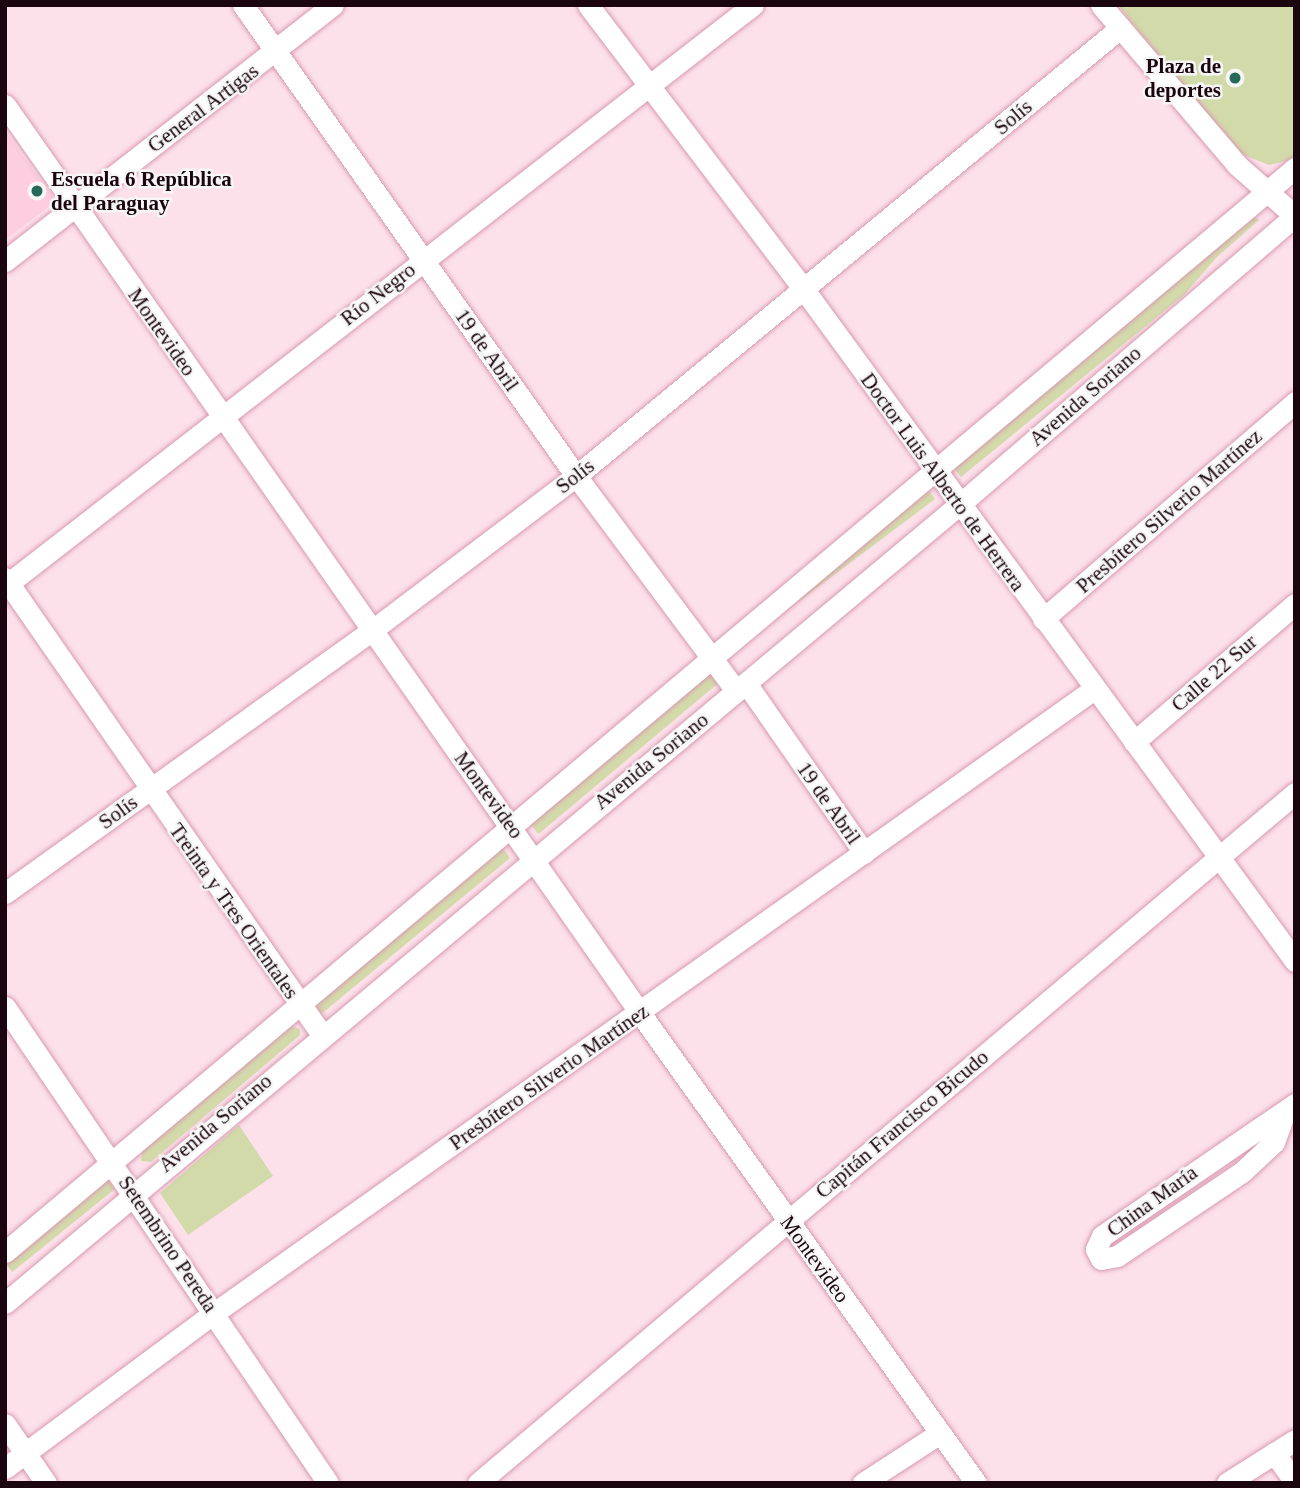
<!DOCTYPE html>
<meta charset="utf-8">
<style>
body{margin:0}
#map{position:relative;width:1300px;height:1488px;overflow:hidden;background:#fce0ea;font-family:"Times New Roman",serif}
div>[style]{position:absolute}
.built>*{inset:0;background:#fccedf}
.green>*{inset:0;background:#d3daaa;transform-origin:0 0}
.roads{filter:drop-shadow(0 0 2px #d999b2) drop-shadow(0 0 2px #d999b2)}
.minor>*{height:21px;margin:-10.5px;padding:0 10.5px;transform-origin:10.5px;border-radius:10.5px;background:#fff}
.dots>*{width:19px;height:19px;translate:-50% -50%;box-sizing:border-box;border:4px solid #f6f6f6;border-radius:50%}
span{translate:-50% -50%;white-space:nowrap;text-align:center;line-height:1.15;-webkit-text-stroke:5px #f6f6f6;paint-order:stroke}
.poi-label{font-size:21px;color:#1b060f;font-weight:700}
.right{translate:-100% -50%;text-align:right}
.left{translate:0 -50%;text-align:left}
.street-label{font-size:21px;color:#1b060f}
.frame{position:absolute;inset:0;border:7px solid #1b060f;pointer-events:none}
</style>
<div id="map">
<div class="built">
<i style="clip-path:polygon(5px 131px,56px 201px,5px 240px)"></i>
</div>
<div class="green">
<i style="clip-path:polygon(1118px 5px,1295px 5px,1295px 159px,1269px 165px,1234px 151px)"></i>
<i style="clip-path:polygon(1254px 216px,1259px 220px,1216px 258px,1184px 295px,961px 477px,951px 465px)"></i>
<i style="left:926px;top:487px;width:15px;height:260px;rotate:53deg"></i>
<i style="left:709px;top:670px;width:16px;height:236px;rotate:50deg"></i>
<i style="clip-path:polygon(503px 848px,510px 858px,320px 1015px,317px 1005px)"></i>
<i style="clip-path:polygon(291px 1026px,300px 1029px,300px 1035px,151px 1162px,141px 1161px,142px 1152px)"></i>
<i style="clip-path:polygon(239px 1125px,273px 1176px,188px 1235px,160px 1193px)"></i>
<i style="left:106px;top:1178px;width:14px;height:132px;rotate:51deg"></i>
</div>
<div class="roads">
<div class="minor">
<i style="left:243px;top:5px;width:577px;rotate:54.74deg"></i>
<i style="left:576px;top:476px;width:268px;rotate:53.3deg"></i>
<i style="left:588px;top:5px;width:359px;rotate:52.8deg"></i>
<i style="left:805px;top:291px;width:830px;rotate:53.82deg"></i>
<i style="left:1101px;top:5px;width:210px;rotate:49.6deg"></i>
<i style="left:1237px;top:165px;width:77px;rotate:41.3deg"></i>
<i style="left:5px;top:105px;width:1108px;rotate:55.03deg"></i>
<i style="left:640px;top:1013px;width:578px;rotate:54.44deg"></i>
<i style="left:5px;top:261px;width:416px;rotate:-38deg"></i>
<i style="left:5px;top:578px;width:556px;rotate:55.25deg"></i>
<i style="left:5px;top:586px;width:947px;rotate:-37.84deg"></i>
<i style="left:1043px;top:619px;width:333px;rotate:-40.7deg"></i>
<i style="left:746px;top:683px;width:207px;rotate:55.2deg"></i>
<i style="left:1134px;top:742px;width:212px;rotate:-40.6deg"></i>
<i style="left:5px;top:893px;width:450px;rotate:-35.6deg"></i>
<i style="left:371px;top:631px;width:257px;rotate:-37.1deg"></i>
<i style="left:576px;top:476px;width:705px;rotate:-39.47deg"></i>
<i style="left:5px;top:1007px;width:575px;rotate:55.84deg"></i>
<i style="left:1285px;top:1112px;width:32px;rotate:110deg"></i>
<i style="left:1274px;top:1142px;width:44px;rotate:136.8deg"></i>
<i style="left:1242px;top:1172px;width:151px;rotate:146.1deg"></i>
<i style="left:1117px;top:1256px;width:16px;rotate:169deg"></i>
<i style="left:1101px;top:1259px;width:11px;rotate:-117deg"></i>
<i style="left:1096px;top:1249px;width:14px;rotate:-65deg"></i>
<i style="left:1102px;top:1236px;width:234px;rotate:-34.4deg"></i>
<i style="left:5px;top:1252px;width:1685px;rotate:-40.04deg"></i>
<i style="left:5px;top:1303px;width:1245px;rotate:-39.92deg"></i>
<i style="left:960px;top:504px;width:442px;rotate:-40.7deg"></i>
<i style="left:5px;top:1424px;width:72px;rotate:55.2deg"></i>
<i style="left:1274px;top:1453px;width:36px;rotate:54deg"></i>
<i style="left:5px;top:1468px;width:260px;rotate:-36.6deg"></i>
<i style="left:214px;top:1313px;width:1079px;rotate:-35.34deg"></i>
<i style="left:478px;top:1483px;width:1069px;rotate:-40.18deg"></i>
<i style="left:863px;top:1483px;width:92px;rotate:-33deg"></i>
<i style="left:1227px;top:1483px;width:80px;rotate:-32.3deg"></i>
</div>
</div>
<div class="dots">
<i style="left:1235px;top:78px;background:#276959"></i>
<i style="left:37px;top:191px;background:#276959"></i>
</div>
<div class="poi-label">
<span class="right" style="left:1221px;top:78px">Plaza de<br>deportes</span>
<span class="left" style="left:51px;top:191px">Escuela 6 República<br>del Paraguay</span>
</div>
<div class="street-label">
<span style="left:203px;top:108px;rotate:-37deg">General Artigas</span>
<span style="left:1013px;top:117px;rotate:-40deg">Solís</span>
<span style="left:378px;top:294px;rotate:-38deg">Río Negro</span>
<span style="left:162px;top:332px;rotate:55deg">Montevideo</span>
<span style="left:487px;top:350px;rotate:55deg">19 de Abril</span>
<span style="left:1085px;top:396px;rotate:-41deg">Avenida Soriano</span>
<span style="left:575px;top:476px;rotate:-38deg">Solís</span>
<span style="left:943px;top:482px;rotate:54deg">Doctor Luis Alberto de Herrera</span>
<span style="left:1169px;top:511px;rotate:-41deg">Presbítero Silverio Martínez</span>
<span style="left:1214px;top:673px;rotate:-41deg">Calle 22 Sur</span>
<span style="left:651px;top:761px;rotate:-39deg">Avenida Soriano</span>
<span style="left:489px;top:795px;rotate:54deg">Montevideo</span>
<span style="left:829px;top:803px;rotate:55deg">19 de Abril</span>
<span style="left:118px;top:812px;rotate:-36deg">Solís</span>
<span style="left:234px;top:911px;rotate:55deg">Treinta y Tres Orientales</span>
<span style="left:549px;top:1077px;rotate:-35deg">Presbítero Silverio Martínez</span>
<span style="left:215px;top:1123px;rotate:-40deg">Avenida Soriano</span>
<span style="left:902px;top:1124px;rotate:-40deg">Capitán Francisco Bicudo</span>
<span style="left:1152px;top:1201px;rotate:-36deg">China María</span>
<span style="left:168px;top:1244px;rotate:56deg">Setembrino Pereda</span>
<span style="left:815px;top:1259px;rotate:54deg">Montevideo</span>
</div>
<div class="frame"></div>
</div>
